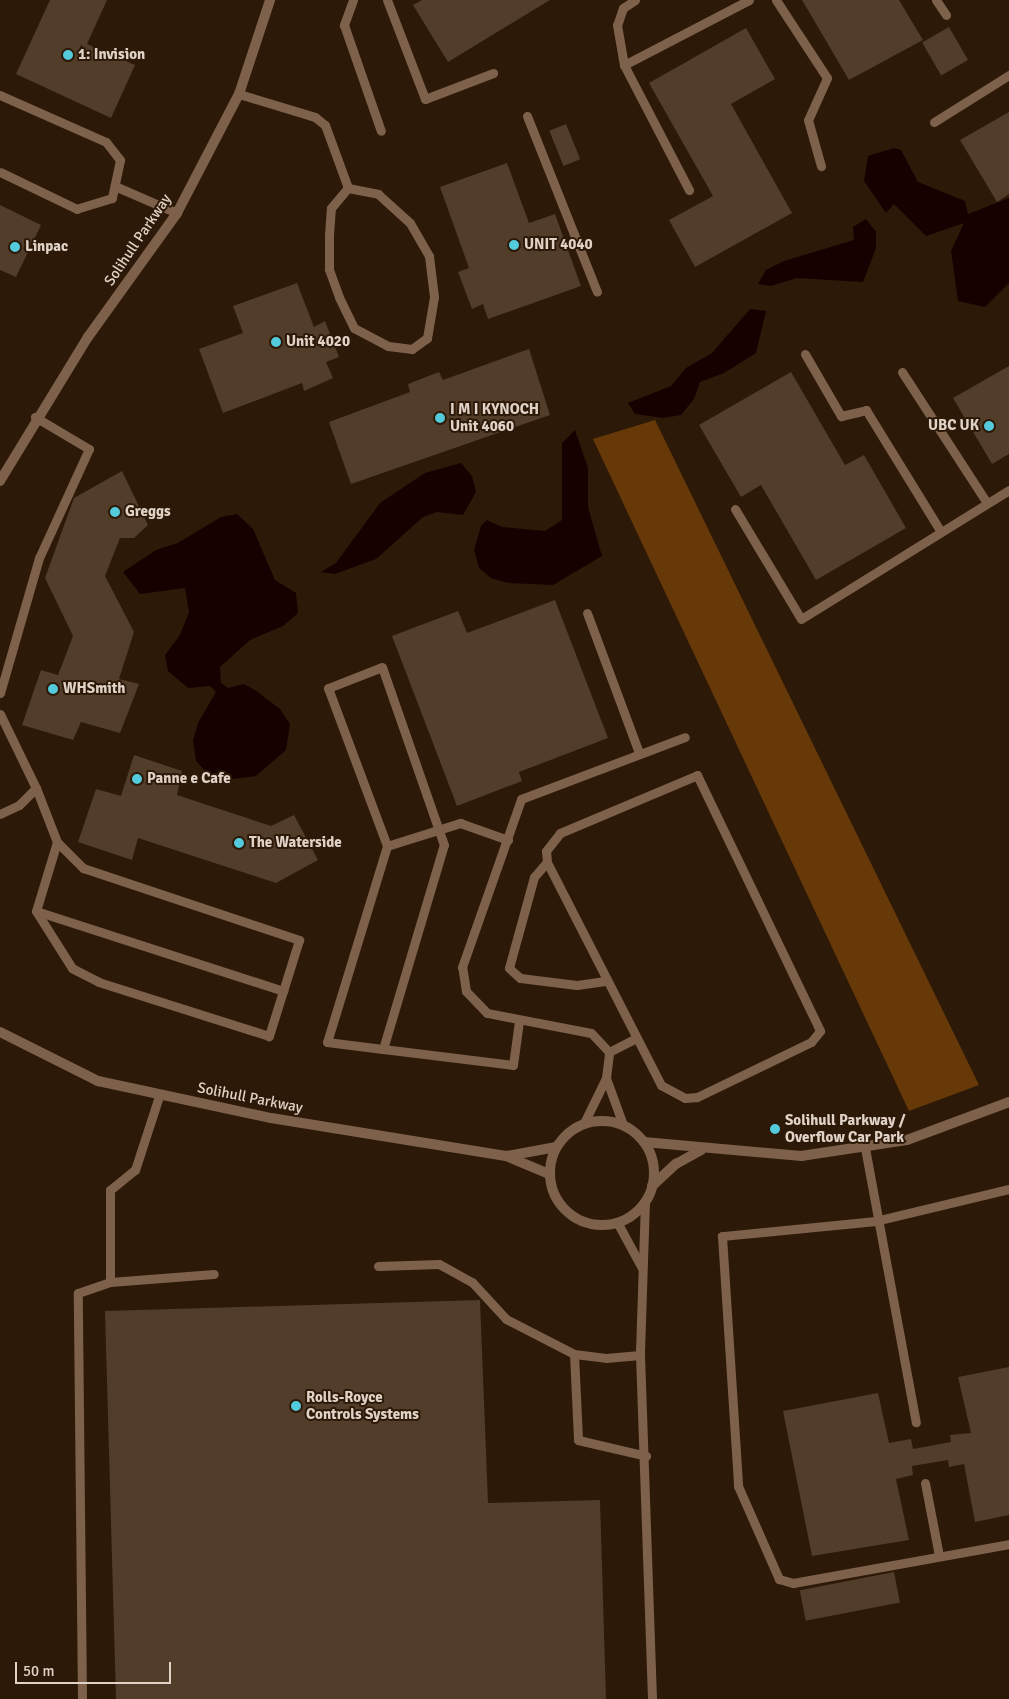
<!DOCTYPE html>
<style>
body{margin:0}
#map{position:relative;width:1009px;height:1699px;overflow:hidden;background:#2d1908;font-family:Signika,sans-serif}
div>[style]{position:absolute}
.forest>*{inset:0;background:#683908}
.water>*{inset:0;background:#170000}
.building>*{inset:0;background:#523c2a;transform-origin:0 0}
.service>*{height:9px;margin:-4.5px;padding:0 4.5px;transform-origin:4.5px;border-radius:4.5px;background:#7d614b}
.tertiary>*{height:10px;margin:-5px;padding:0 5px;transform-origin:5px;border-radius:5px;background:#7d614b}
.tertiary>.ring{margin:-5px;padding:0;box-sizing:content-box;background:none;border:10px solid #7d614b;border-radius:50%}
.dots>*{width:14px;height:14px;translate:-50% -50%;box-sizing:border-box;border:2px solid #2d1908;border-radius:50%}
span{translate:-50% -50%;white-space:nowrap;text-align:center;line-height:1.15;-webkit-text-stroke:4px #2d1908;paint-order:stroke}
.poi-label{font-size:15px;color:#e0d2c7;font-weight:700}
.left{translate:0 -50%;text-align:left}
.right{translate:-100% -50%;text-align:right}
.street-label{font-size:15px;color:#e0d2c7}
.scale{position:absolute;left:15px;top:1662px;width:156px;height:22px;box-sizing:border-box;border:2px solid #e0d2c7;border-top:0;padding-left:6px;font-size:15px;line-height:18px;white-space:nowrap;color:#e0d2c7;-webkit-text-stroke:4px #2d1908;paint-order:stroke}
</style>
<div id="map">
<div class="forest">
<i style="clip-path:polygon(655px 420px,979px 1085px,909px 1111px,593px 439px)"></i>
</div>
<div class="water">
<i style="clip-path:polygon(894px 148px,901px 150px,918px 182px,965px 201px,968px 214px,1009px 198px,1009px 283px,985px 307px,958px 301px,951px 251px,964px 223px,926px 236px,894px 204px,886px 213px,864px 181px,868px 156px)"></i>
<i style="clip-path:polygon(866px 219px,876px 232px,876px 248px,863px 282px,797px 278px,771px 286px,758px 284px,766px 270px,784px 261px,854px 240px,853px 227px)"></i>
<i style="clip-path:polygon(750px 309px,766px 311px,756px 353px,724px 373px,700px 382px,694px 399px,681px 415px,663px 418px,635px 414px,628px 403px,671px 386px,686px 368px,712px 353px)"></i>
<i style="clip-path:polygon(575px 430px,588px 468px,588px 507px,602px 556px,553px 585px,508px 583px,491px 578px,479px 568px,474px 550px,481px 526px,487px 520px,502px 527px,545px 531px,562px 520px,562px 443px)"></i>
<i style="clip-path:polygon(461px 463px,472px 476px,476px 492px,463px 515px,437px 512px,423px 517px,376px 559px,335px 574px,321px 572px,336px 563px,380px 503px,425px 473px)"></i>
<i style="clip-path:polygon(237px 514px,253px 529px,275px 580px,296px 593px,298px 613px,283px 626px,250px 640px,220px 667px,221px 683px,228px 688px,244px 684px,255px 690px,280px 709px,290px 724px,286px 750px,256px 776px,234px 779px,210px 776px,196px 761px,193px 741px,198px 723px,216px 692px,210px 686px,188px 688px,168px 671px,165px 655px,180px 635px,189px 612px,185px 588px,140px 594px,123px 572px,156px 550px,178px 543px,221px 517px)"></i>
</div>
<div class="building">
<i style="clip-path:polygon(50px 0,107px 0,87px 44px,135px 65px,111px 118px,16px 74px)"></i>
<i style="clip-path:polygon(422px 0,550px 0,448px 62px,413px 5px)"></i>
<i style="clip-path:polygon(802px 0,899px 0,923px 40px,849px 80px)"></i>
<i style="left:949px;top:27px;width:38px;height:31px;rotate:60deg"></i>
<i style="clip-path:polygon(746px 28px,775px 79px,731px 104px,792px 213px,695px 267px,669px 220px,713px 196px,649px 83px)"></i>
<i style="clip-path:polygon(1009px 112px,1009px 194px,997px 202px,960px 140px)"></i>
<i style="left:566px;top:124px;width:38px;height:18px;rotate:68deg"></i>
<i style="clip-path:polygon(507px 163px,529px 223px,555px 214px,581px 286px,488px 319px,483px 304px,472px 309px,458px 272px,469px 268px,440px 187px)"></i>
<i style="clip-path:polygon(0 205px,41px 225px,16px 277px,0 270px)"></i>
<i style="clip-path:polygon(297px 283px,314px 327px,325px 321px,339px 357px,326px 362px,333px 378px,304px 391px,302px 383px,223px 413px,199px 349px,243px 333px,233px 306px)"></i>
<i style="clip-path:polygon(529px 349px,550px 415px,351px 484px,329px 422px,410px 392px,408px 384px,439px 372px,443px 380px)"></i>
<i style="clip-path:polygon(1009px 366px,1009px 454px,992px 464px,953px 398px)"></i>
<i style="clip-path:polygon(791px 372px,845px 465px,864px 455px,906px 528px,816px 580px,761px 485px,741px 497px,699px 425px)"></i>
<i style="clip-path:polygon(122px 471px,148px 525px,134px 538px,120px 538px,105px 576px,134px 632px,119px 679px,139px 684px,120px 733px,81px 722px,73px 740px,22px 725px,41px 670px,58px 675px,73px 636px,45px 578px,74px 498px)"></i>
<i style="clip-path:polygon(555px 600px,608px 738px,519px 772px,522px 781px,457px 806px,392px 636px,458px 611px,467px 633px)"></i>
<i style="clip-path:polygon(134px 755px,182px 771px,177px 795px,271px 826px,294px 815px,318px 860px,276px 883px,138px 838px,132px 860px,78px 842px,96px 789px,121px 796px)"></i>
<i style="clip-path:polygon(480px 1300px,488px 1503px,600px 1500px,606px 1699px,116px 1699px,105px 1311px)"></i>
<i style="clip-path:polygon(1009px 1367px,1009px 1515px,975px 1522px,964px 1464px,949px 1467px,948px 1460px,912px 1466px,913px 1475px,896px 1479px,909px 1540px,812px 1556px,783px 1411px,878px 1393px,889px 1443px,911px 1439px,913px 1449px,951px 1442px,950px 1435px,971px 1433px,958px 1377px)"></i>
<i style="left:894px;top:1572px;width:31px;height:96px;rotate:79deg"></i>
</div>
<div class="service">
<i style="left:353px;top:0;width:27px;rotate:110deg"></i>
<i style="left:344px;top:25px;width:112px;rotate:70.8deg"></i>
<i style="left:387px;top:0;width:106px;rotate:69deg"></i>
<i style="left:425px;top:99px;width:73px;rotate:-20.9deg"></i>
<i style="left:635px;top:0;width:14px;rotate:146deg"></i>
<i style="left:623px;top:8px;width:18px;rotate:109deg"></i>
<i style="left:617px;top:25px;width:41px;rotate:80.1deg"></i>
<i style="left:624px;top:65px;width:141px;rotate:62.5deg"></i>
<i style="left:776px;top:0;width:93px;rotate:56.8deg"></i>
<i style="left:827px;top:78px;width:46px;rotate:114.3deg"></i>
<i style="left:808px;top:120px;width:48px;rotate:74.2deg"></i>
<i style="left:936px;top:0;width:18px;rotate:56deg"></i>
<i style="left:624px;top:65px;width:141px;rotate:-27.5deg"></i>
<i style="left:239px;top:94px;width:79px;rotate:16.8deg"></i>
<i style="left:315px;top:117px;width:13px;rotate:39deg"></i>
<i style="left:325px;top:125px;width:67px;rotate:69.9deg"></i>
<i style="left:0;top:95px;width:116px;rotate:23.9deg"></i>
<i style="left:106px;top:142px;width:23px;rotate:52deg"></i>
<i style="left:120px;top:160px;width:39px;rotate:102deg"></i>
<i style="left:112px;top:198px;width:37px;rotate:163deg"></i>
<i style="left:77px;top:209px;width:85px;rotate:-154.3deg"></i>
<i style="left:527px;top:116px;width:189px;rotate:68.3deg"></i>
<i style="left:934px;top:122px;width:89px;rotate:-32.1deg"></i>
<i style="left:117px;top:187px;width:65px;rotate:23.4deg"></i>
<i style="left:348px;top:188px;width:31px;rotate:11deg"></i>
<i style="left:378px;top:194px;width:43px;rotate:42.2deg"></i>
<i style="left:410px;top:223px;width:38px;rotate:60deg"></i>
<i style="left:429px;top:256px;width:41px;rotate:83deg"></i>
<i style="left:434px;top:297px;width:42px;rotate:99.7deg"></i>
<i style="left:427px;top:338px;width:19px;rotate:144deg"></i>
<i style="left:412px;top:349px;width:24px;rotate:-173deg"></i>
<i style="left:388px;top:346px;width:38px;rotate:-152deg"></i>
<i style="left:354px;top:328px;width:34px;rotate:-116deg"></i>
<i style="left:339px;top:297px;width:30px;rotate:-110deg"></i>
<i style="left:329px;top:269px;width:34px;rotate:-90deg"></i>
<i style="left:329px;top:235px;width:27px;rotate:-86deg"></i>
<i style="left:331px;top:208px;width:26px;rotate:-50deg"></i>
<i style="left:805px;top:354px;width:72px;rotate:59.9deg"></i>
<i style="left:841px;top:416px;width:26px;rotate:-13deg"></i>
<i style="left:866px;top:410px;width:143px;rotate:58.4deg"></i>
<i style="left:902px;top:372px;width:156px;rotate:57deg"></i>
<i style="left:735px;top:509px;width:128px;rotate:59deg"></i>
<i style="left:801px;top:619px;width:245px;rotate:-31.8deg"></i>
<i style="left:587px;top:613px;width:149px;rotate:69.6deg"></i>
<i style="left:0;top:693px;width:141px;rotate:-73.9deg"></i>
<i style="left:39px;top:558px;width:120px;rotate:-65.4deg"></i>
<i style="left:89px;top:449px;width:63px;rotate:-149.3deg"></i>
<i style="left:0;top:714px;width:82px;rotate:64.1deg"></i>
<i style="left:36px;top:788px;width:24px;rotate:135deg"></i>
<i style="left:19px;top:805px;width:21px;rotate:155deg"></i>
<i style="left:697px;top:775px;width:284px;rotate:64.3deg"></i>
<i style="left:820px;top:1031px;width:14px;rotate:129deg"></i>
<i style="left:811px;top:1042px;width:127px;rotate:154.2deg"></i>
<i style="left:697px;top:1097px;width:12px;rotate:175deg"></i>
<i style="left:685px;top:1098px;width:27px;rotate:-152deg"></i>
<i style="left:661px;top:1085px;width:250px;rotate:-117.1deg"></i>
<i style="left:547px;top:862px;width:11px;rotate:-95deg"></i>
<i style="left:546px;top:851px;width:23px;rotate:-52deg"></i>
<i style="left:560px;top:833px;width:149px;rotate:-22.9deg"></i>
<i style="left:36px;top:788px;width:58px;rotate:68.7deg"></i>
<i style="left:57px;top:842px;width:37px;rotate:45deg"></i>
<i style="left:83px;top:868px;width:228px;rotate:18.4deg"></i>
<i style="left:299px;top:940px;width:101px;rotate:107.4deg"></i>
<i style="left:269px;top:1036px;width:178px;rotate:-162.4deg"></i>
<i style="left:99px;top:982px;width:30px;rotate:-153deg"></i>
<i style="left:72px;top:968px;width:67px;rotate:-122.3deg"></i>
<i style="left:36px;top:911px;width:72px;rotate:-73.1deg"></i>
<i style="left:387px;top:846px;width:77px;rotate:-17.5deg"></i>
<i style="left:460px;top:823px;width:51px;rotate:19.5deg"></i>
<i style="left:547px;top:862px;width:20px;rotate:131deg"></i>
<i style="left:534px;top:877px;width:94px;rotate:105.4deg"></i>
<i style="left:509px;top:968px;width:15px;rotate:42deg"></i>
<i style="left:520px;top:978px;width:57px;rotate:7deg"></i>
<i style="left:577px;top:985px;width:30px;rotate:-8deg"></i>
<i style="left:36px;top:911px;width:260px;rotate:17.9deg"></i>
<i style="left:383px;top:1049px;width:213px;rotate:-73.4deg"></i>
<i style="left:444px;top:845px;width:188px;rotate:-109.2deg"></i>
<i style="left:382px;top:667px;width:58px;rotate:158.7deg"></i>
<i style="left:328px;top:688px;width:169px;rotate:69.5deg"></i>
<i style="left:387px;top:846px;width:205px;rotate:107deg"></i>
<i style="left:327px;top:1042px;width:56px;rotate:7.1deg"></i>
<i style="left:383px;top:1049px;width:131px;rotate:7deg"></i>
<i style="left:513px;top:1065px;width:44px;rotate:-82.2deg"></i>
<i style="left:609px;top:1052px;width:29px;rotate:-27deg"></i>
<i style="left:606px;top:1078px;width:50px;rotate:70.1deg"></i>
<i style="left:584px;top:1123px;width:50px;rotate:-63.9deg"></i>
<i style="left:606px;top:1078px;width:26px;rotate:-83deg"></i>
<i style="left:609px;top:1052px;width:26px;rotate:-133deg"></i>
<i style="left:591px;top:1033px;width:106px;rotate:-169.1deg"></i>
<i style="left:487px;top:1013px;width:30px;rotate:-134deg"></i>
<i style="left:466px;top:991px;width:24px;rotate:-99deg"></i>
<i style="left:462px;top:967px;width:178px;rotate:-70.6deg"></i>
<i style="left:521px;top:799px;width:175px;rotate:-20.7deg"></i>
<i style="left:865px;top:1148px;width:279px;rotate:79.5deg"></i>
<i style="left:1009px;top:1189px;width:137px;rotate:166.5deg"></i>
<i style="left:876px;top:1221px;width:155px;rotate:174.4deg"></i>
<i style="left:722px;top:1236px;width:251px;rotate:86.3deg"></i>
<i style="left:738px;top:1486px;width:102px;rotate:66.2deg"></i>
<i style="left:779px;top:1579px;width:15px;rotate:16deg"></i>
<i style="left:793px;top:1583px;width:219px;rotate:-10.2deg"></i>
<i style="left:645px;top:1201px;width:154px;rotate:91.9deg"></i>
<i style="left:640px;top:1355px;width:344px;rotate:88deg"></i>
<i style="left:617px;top:1222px;width:52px;rotate:61.5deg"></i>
<i style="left:378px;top:1266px;width:61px;rotate:-1.9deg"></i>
<i style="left:439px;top:1264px;width:38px;rotate:29deg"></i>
<i style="left:472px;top:1282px;width:50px;rotate:47.4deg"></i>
<i style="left:506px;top:1319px;width:76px;rotate:27.2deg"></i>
<i style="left:574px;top:1354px;width:32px;rotate:7deg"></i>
<i style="left:606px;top:1358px;width:34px;rotate:-5deg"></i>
<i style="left:110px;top:1282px;width:104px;rotate:-4.4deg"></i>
<i style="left:574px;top:1354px;width:86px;rotate:87.3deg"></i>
<i style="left:578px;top:1440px;width:70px;rotate:13.2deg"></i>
<i style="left:925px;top:1483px;width:74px;rotate:79.1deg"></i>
<i style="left:82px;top:1699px;width:406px;rotate:-90.6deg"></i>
<i style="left:78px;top:1293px;width:34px;rotate:-19deg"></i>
<i style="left:110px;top:1282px;width:92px;rotate:-90deg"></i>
<i style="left:110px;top:1190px;width:32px;rotate:-39deg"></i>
<i style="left:135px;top:1170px;width:78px;rotate:-72deg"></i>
</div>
<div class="tertiary">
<i style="left:0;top:481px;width:169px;rotate:-58.6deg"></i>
<i style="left:88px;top:337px;width:153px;rotate:-54.3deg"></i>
<i style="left:177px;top:213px;width:134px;rotate:-62.5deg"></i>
<i style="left:239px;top:94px;width:99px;rotate:-71.7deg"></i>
<i style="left:0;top:1032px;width:110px;rotate:26.6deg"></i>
<i style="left:98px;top:1081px;width:177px;rotate:12.1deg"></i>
<i style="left:271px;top:1118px;width:238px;rotate:9.2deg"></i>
<i style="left:506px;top:1156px;width:47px;rotate:22.7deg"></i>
<i class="ring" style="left:550px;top:1121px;width:94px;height:94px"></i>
<i style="left:644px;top:1142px;width:158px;rotate:5.1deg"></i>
<i style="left:801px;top:1156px;width:107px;rotate:-8.6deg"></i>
<i style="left:907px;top:1140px;width:109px;rotate:-20.4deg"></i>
<i style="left:507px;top:1156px;width:50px;rotate:-10.4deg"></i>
<i style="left:652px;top:1186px;width:33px;rotate:-43deg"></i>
<i style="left:676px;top:1164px;width:29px;rotate:-29deg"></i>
</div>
<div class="dots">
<i style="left:68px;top:55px;background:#54cadd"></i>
<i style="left:514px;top:245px;background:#54cadd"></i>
<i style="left:15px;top:247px;background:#54cadd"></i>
<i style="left:276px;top:342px;background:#54cadd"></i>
<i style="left:440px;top:418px;background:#54cadd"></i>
<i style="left:989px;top:426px;background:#54cadd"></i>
<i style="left:115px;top:512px;background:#54cadd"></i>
<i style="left:53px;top:689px;background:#54cadd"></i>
<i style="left:137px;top:779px;background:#54cadd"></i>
<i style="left:239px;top:843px;background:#54cadd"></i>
<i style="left:775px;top:1129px;background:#54cadd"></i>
<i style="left:296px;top:1406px;background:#54cadd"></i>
</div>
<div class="poi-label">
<span class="left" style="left:78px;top:55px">1: Invision</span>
<span class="left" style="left:524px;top:245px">UNIT 4040</span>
<span class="left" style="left:25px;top:247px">Linpac</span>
<span class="left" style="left:286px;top:342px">Unit 4020</span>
<span class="left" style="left:450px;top:418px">I M I KYNOCH<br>Unit 4060</span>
<span class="right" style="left:979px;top:426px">UBC UK</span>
<span class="left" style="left:125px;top:512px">Greggs</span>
<span class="left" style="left:63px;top:689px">WHSmith</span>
<span class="left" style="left:147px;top:779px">Panne e Cafe</span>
<span class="left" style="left:249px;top:843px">The Waterside</span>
<span class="left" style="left:785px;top:1129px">Solihull Parkway /<br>Overflow Car Park</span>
<span class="left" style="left:306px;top:1406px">Rolls-Royce<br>Controls Systems</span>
</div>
<div class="street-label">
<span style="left:138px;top:240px;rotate:-56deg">Solihull Parkway</span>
<span style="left:250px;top:1098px;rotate:11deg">Solihull Parkway</span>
</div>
<div class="scale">50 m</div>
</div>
